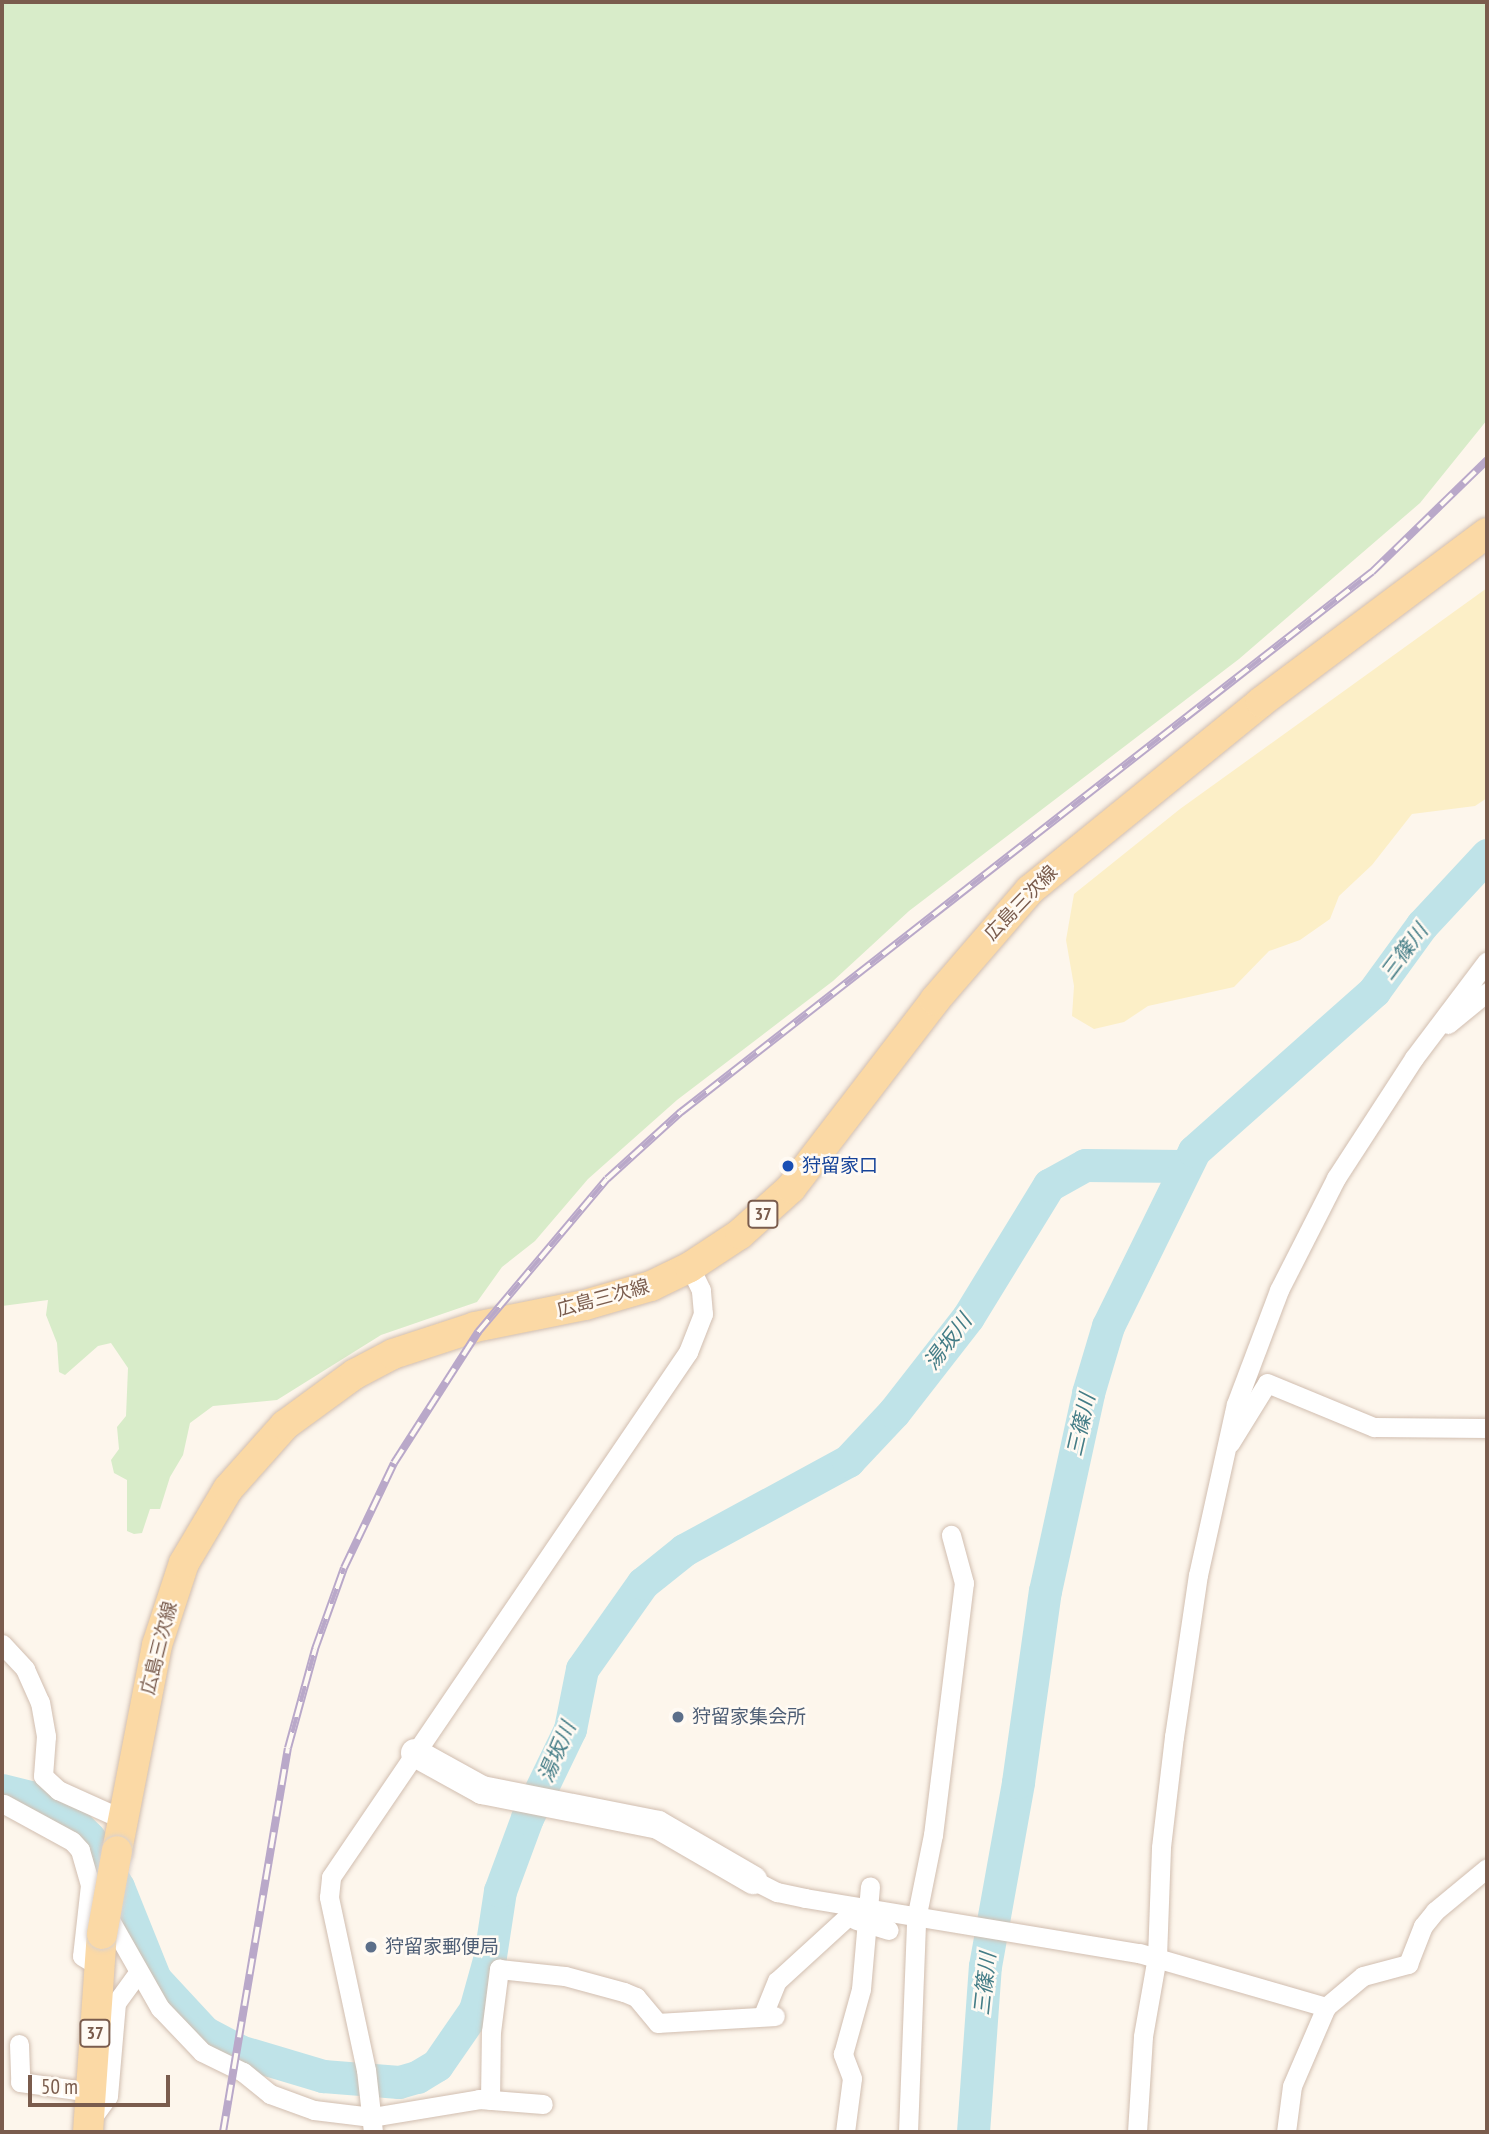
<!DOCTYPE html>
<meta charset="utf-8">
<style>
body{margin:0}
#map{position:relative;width:1489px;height:2134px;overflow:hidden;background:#fdf6ec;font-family:"PT Sans Narrow","Noto Sans JP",sans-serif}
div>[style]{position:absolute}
.green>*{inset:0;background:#d8ecc9}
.sand>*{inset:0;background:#fcefc7}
.river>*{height:33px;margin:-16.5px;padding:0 16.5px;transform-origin:16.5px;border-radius:16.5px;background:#bfe3e8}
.roads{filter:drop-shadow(0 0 2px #d1beb0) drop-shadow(0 0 2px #d1beb0)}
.street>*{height:19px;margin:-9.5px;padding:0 9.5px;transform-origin:9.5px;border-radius:9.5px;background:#fff}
.secondary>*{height:28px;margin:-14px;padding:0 14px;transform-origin:14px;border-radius:14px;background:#fff}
.primary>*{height:30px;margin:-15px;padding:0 15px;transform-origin:15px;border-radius:15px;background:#fbd9a5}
.rail>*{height:8px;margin-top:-4px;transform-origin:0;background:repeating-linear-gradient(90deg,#fffaf3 0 16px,#b9a8c9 0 32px);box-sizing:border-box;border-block:2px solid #b9a8c9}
.bridges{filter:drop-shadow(0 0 2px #dad1cd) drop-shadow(0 0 2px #dad1cd)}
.primary-bridge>*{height:30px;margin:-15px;padding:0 15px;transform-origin:15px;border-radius:15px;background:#fbd9a5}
.dots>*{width:19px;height:19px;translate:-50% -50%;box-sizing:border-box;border:4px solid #fffaf3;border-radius:50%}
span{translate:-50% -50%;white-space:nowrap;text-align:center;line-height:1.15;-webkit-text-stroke:5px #fffaf3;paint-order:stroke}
.shield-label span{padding:2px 5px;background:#fffaf3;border:2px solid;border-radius:5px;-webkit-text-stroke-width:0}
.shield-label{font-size:18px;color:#7a5c4d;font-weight:700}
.street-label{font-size:19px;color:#7a5c4d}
.transit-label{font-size:19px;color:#164399}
.left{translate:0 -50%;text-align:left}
.service-label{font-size:19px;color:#4e5e75}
.water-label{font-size:21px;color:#437c86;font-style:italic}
.frame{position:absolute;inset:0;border:4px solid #7a5c4d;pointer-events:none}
.scale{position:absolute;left:28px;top:2075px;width:142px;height:32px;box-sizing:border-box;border:4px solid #7a5c4d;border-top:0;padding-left:9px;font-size:21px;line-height:24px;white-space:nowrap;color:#7a5c4d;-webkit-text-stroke:5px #fffaf3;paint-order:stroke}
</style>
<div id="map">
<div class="green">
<i style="clip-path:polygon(2px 2px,1487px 2px,1487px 420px,1420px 503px,1239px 659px,909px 911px,833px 981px,677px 1100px,588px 1179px,535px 1241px,502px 1267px,477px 1302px,381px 1335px,277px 1400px,213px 1406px,190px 1423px,183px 1455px,170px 1477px,160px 1509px,150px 1509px,142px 1533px,134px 1534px,127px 1531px,127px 1480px,114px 1473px,111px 1460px,119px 1449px,117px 1427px,126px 1416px,128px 1368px,111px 1343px,98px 1346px,65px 1375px,59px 1372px,57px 1343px,46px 1315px,48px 1300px,2px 1306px)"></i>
</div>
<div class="sand">
<i style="clip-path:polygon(1487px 588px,1487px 798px,1475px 806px,1412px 814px,1372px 865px,1339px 896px,1330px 919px,1300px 940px,1269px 951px,1234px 987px,1148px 1006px,1124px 1022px,1094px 1029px,1072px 1016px,1074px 986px,1066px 940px,1074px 894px,1180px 809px)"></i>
</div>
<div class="river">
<i style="left:2px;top:1790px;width:30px;rotate:14deg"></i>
<i style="left:31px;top:1797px;width:46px;rotate:29.9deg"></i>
<i style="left:71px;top:1820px;width:25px;rotate:45deg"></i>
<i style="left:89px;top:1838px;width:57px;rotate:59.4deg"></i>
<i style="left:118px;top:1887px;width:99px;rotate:68.1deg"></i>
<i style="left:155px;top:1979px;width:72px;rotate:47.2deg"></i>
<i style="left:204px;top:2032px;width:40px;rotate:28deg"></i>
<i style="left:239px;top:2051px;width:88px;rotate:16.6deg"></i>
<i style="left:323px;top:2076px;width:76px;rotate:4.5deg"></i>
<i style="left:399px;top:2082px;width:19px;rotate:-16deg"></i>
<i style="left:417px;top:2077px;width:23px;rotate:-31deg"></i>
<i style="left:437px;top:2065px;width:67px;rotate:-55.4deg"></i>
<i style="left:475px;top:2010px;width:56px;rotate:-74.5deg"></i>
<i style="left:490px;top:1956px;width:66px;rotate:-81.3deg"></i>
<i style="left:500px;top:1891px;width:78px;rotate:-69.7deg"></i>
<i style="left:527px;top:1818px;width:99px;rotate:-64.2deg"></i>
<i style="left:570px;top:1729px;width:61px;rotate:-78.7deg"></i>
<i style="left:582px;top:1669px;width:105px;rotate:-54.7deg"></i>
<i style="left:643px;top:1583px;width:53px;rotate:-38.8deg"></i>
<i style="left:684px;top:1550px;width:187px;rotate:-28.5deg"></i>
<i style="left:848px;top:1461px;width:67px;rotate:-46.8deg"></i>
<i style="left:894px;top:1412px;width:120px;rotate:-52.1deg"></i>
<i style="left:968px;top:1317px;width:155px;rotate:-58.5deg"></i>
<i style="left:1049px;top:1185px;width:41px;rotate:-29.1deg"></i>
<i style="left:1085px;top:1165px;width:99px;rotate:0.6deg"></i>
<i style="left:973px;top:2132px;width:166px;rotate:-85.9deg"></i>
<i style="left:985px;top:1966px;width:187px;rotate:-79.8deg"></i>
<i style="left:1018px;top:1782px;width:193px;rotate:-82deg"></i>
<i style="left:1045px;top:1591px;width:203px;rotate:-77.7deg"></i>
<i style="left:1088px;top:1393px;width:70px;rotate:-73.4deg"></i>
<i style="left:1108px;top:1326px;width:195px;rotate:-63.8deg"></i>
<i style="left:1194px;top:1151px;width:241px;rotate:-41.6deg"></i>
<i style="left:1374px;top:991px;width:82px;rotate:-54deg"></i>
<i style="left:1422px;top:925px;width:96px;rotate:-47.1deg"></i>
</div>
<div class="roads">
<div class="street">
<i style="left:1448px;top:1024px;width:50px;rotate:-39.4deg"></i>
<i style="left:1230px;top:1443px;width:70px;rotate:-58.3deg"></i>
<i style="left:1267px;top:1383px;width:116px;rotate:22.4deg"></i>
<i style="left:1374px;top:1427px;width:113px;rotate:0.5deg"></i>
<i style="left:2px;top:1644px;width:34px;rotate:47deg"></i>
<i style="left:25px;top:1669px;width:36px;rotate:66deg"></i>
<i style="left:40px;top:1702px;width:35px;rotate:80deg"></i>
<i style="left:46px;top:1736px;width:40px;rotate:94.3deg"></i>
<i style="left:43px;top:1776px;width:21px;rotate:43deg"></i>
<i style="left:58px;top:1790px;width:68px;rotate:24.3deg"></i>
<i style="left:4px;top:1804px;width:77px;rotate:28.6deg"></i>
<i style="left:72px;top:1841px;width:12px;rotate:48deg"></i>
<i style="left:80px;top:1850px;width:36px;rotate:74deg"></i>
<i style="left:90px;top:1885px;width:142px;rotate:60.4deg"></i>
<i style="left:160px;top:2008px;width:61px;rotate:46.3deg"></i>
<i style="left:202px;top:2052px;width:46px;rotate:26deg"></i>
<i style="left:243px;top:2072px;width:35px;rotate:39deg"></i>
<i style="left:270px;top:2094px;width:47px;rotate:20deg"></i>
<i style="left:314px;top:2110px;width:58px;rotate:6.9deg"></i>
<i style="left:372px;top:2117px;width:109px;rotate:-9.5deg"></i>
<i style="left:479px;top:2099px;width:64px;rotate:4.5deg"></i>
<i style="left:753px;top:1880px;width:27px;rotate:27deg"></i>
<i style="left:777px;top:1892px;width:29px;rotate:12deg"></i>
<i style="left:805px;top:1898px;width:338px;rotate:9.4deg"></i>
<i style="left:1139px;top:1953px;width:195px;rotate:16.1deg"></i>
<i style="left:1326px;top:2007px;width:48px;rotate:-40deg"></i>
<i style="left:1363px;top:1976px;width:47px;rotate:-14.9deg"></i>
<i style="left:1408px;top:1964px;width:41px;rotate:-68.5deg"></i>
<i style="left:1423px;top:1926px;width:19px;rotate:-51deg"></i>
<i style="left:1435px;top:1911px;width:67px;rotate:-39.6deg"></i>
<i style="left:90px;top:1885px;width:71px;rotate:96.4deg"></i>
<i style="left:82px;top:1956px;width:21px;rotate:31deg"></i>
<i style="left:856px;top:1920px;width:34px;rotate:17deg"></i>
<i style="left:763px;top:2015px;width:37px;rotate:-68deg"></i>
<i style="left:777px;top:1981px;width:93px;rotate:-42.4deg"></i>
<i style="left:19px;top:2044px;width:38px;rotate:88deg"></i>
<i style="left:20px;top:2082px;width:72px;rotate:8deg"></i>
<i style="left:490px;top:2100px;width:68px;rotate:-89.2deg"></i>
<i style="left:491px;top:2032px;width:64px;rotate:-82.8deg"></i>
<i style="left:499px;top:1969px;width:66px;rotate:6.1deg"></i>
<i style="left:565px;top:1976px;width:61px;rotate:15.2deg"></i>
<i style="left:624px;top:1992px;width:13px;rotate:23deg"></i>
<i style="left:636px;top:1997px;width:34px;rotate:50deg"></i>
<i style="left:658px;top:2023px;width:117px;rotate:-3.4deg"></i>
<i style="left:89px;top:2122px;width:32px;rotate:-54deg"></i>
<i style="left:108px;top:2096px;width:93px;rotate:-85.1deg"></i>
<i style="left:116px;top:2003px;width:36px;rotate:-54deg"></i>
<i style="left:373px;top:2132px;width:62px;rotate:-96.4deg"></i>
<i style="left:366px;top:2070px;width:177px;rotate:-102.1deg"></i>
<i style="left:329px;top:1897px;width:20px;rotate:-84deg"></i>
<i style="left:331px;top:1877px;width:635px;rotate:-55.78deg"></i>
<i style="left:688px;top:1352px;width:41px;rotate:-68.5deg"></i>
<i style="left:703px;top:1314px;width:24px;rotate:-95deg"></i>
<i style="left:701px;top:1290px;width:25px;rotate:-116deg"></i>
<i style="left:845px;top:2132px;width:54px;rotate:-82.6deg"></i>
<i style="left:852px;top:2078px;width:26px;rotate:-111deg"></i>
<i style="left:843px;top:2054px;width:67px;rotate:-74.5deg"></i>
<i style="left:861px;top:1989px;width:103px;rotate:-85deg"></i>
<i style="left:908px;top:2132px;width:213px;rotate:-87.8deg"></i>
<i style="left:916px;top:1919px;width:86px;rotate:-78.6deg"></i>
<i style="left:933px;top:1835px;width:254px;rotate:-83deg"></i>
<i style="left:964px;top:1583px;width:50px;rotate:-105.2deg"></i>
<i style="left:1137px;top:2132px;width:96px;rotate:-86.4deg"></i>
<i style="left:1143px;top:2036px;width:80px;rotate:-80deg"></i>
<i style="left:1157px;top:1957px;width:110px;rotate:-87.9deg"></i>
<i style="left:1161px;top:1847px;width:111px;rotate:-83.3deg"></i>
<i style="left:1174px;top:1737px;width:164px;rotate:-81.6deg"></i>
<i style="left:1198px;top:1575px;width:175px;rotate:-77.5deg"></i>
<i style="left:1236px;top:1404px;width:122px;rotate:-69.3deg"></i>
<i style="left:1279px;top:1290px;width:126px;rotate:-63deg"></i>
<i style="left:1336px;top:1178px;width:143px;rotate:-57deg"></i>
<i style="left:1414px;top:1058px;width:121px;rotate:-53deg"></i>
<i style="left:1286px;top:2132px;width:46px;rotate:-82.6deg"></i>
<i style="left:1292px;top:2086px;width:86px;rotate:-66.7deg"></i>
</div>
<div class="secondary">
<i style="left:415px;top:1753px;width:77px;rotate:28.9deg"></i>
<i style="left:482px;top:1790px;width:179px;rotate:11.2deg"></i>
<i style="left:658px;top:1825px;width:110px;rotate:30.1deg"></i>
</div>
<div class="primary">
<i style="left:117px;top:1851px;width:210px;rotate:-79deg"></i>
<i style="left:157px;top:1645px;width:86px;rotate:-71.8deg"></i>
<i style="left:184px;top:1563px;width:86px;rotate:-59.3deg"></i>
<i style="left:228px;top:1489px;width:86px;rotate:-48.3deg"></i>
<i style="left:285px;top:1425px;width:87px;rotate:-36.1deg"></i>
<i style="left:355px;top:1374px;width:43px;rotate:-27.8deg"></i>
<i style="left:393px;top:1354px;width:86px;rotate:-18.2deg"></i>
<i style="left:475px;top:1327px;width:112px;rotate:-11.3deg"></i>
<i style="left:585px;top:1305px;width:69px;rotate:-16.1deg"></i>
<i style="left:651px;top:1286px;width:43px;rotate:-26deg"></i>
<i style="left:690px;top:1267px;width:60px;rotate:-33.4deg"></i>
<i style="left:740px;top:1234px;width:69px;rotate:-42deg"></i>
<i style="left:791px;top:1188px;width:237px;rotate:-52.5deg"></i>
<i style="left:935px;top:1000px;width:145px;rotate:-49.2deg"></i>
<i style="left:1030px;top:890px;width:298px;rotate:-39.1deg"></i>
<i style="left:1261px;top:702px;width:282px;rotate:-36.8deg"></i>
<i style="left:88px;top:2132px;width:198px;rotate:-86deg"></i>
</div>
</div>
<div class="rail">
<i style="left:223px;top:2132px;width:389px;rotate:-80.4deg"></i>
<i style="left:288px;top:1748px;width:103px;rotate:-74.7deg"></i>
<i style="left:315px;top:1649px;width:86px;rotate:-70.3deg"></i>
<i style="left:344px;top:1568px;width:116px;rotate:-64.5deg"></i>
<i style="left:394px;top:1463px;width:156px;rotate:-57.3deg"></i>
<i style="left:478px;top:1332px;width:200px;rotate:-49.9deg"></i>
<i style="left:607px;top:1179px;width:100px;rotate:-42.2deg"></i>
<i style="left:681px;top:1112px;width:877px;rotate:-38.01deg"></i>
<i style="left:1372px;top:572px;width:161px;rotate:-44.2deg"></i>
</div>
<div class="bridges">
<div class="primary-bridge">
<i style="left:102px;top:1934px;width:84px;rotate:-79.8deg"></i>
</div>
</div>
<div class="dots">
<i style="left:788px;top:1166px;background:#1a4fb4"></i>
<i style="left:678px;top:1717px;background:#5c6f8a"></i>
<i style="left:371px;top:1947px;background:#5c6f8a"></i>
</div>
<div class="shield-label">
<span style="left:763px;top:1214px">37</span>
<span style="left:95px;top:2033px">37</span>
</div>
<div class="street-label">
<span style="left:1021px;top:903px;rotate:-46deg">広島三次線</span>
<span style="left:603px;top:1298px;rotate:-15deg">広島三次線</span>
<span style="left:159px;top:1648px;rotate:-76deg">広島三次線</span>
</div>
<div class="transit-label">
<span class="left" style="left:802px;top:1166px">狩留家口</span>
</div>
<div class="service-label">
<span class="left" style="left:692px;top:1717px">狩留家集会所</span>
<span class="left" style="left:385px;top:1947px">狩留家郵便局</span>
</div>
<div class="water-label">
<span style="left:1404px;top:952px;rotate:-53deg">三篠川</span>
<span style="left:948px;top:1342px;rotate:-53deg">湯坂川</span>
<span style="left:1081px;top:1425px;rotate:-77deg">三篠川</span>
<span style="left:557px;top:1752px;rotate:-67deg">湯坂川</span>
<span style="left:985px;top:1984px;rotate:-84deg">三篠川</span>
</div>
<div class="frame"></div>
<div class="scale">50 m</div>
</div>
